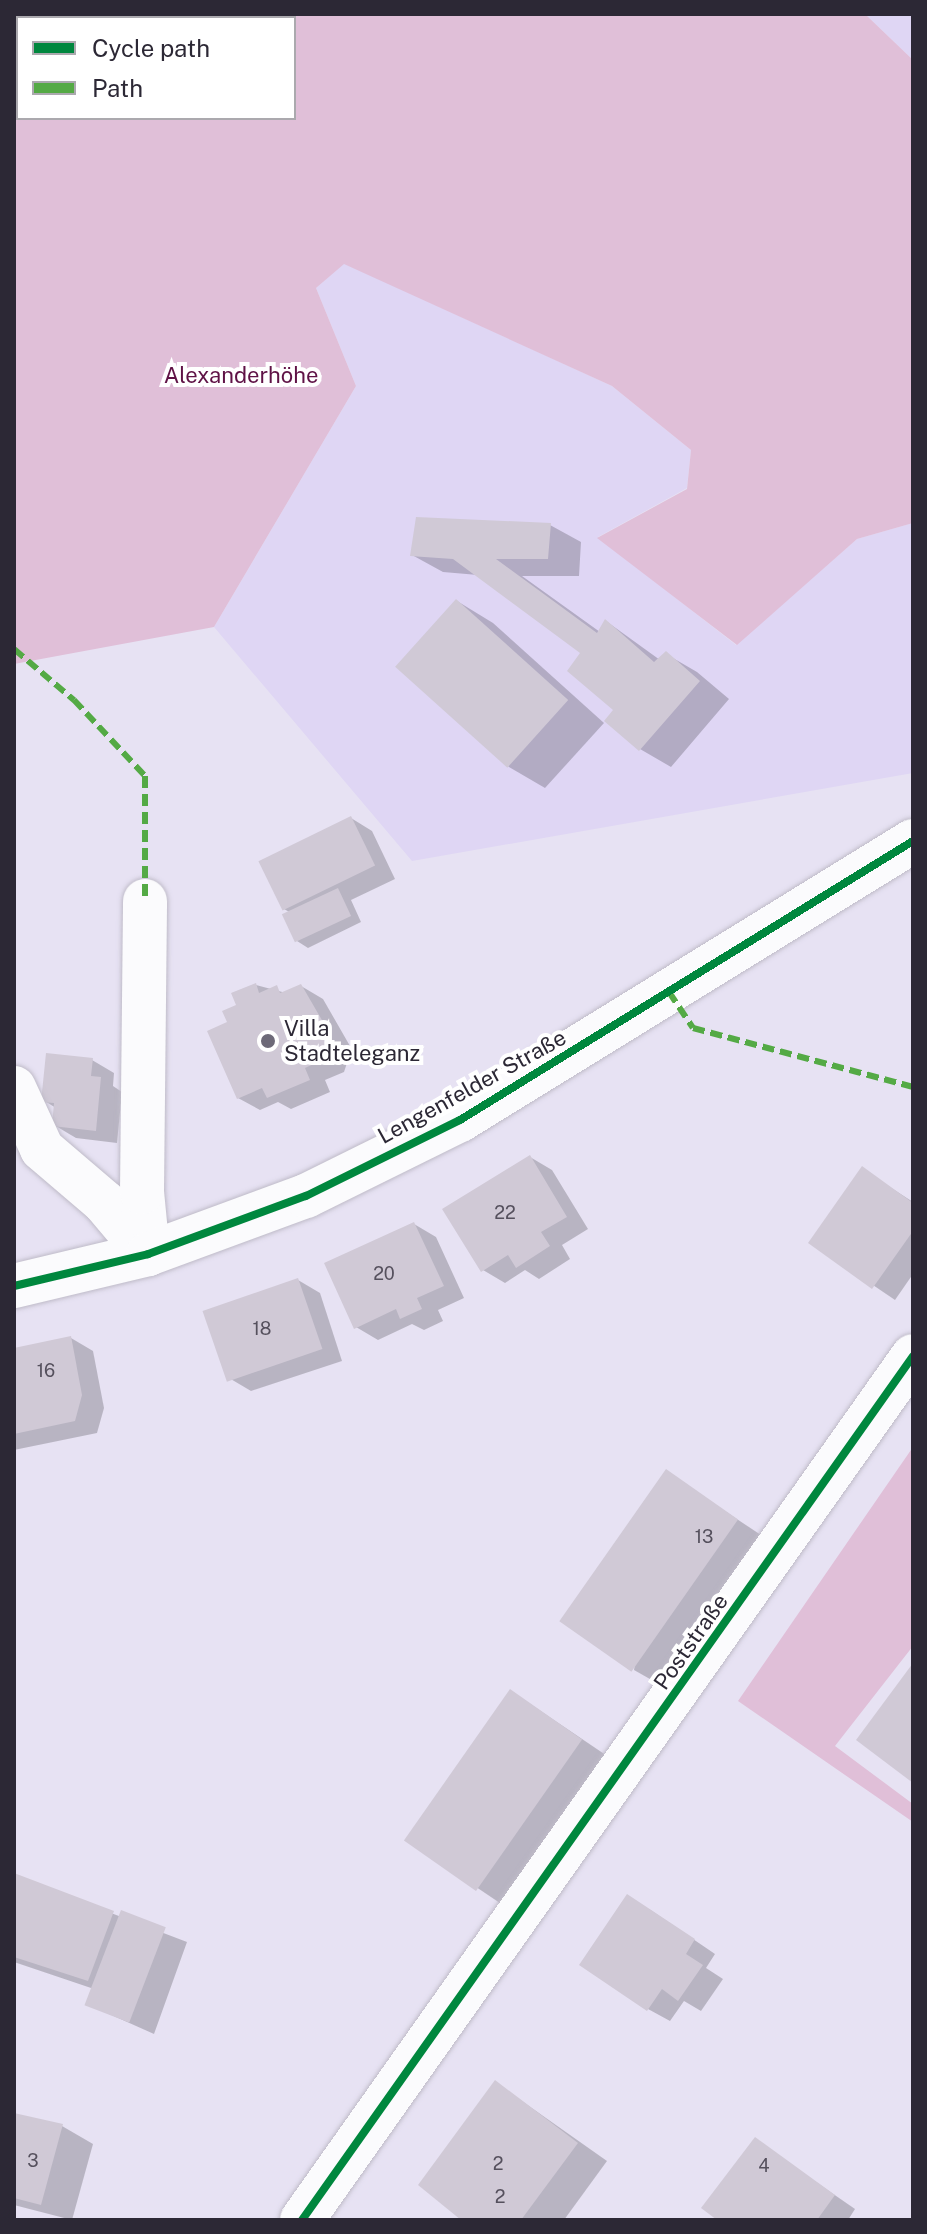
<!DOCTYPE html>
<meta charset="utf-8">
<style>
body{margin:0}
#map{position:relative;width:927px;height:2234px;overflow:hidden;background:#e7e2f3;font-family:"Public Sans",sans-serif}
div>[style]{position:absolute}
.built>*{inset:0;background:#dfd6f4}
.green>*{inset:0;background:#e0bfd8}
.shadow>*{inset:0;background:#0003;transform-origin:0 0}
.building>*{inset:0;background:#d0c9d6;transform-origin:0 0}
.roads{filter:drop-shadow(0 0 2px #bfbbc8) drop-shadow(0 0 2px #bfbbc8)}
.minor>*{height:44px;margin:-22px;padding:0 22px;transform-origin:22px;border-radius:22px;background:#fbfbfd}
.major>*{height:44px;margin:-22px;padding:0 22px;transform-origin:22px;border-radius:22px;background:#fbfbfd}
.quiet>*{height:6px;margin-top:-3px;transform-origin:0;background:repeating-linear-gradient(90deg,#54aa45 0 12px,transparent 0 18px)}
.cycleway>*{height:8px;margin:-4px;padding:0 4px;transform-origin:4px;border-radius:4px;background:#00873e}
.dots>*{width:22px;height:22px;translate:-50% -50%;box-sizing:border-box;border:4px solid #fff;border-radius:50%}
span{translate:-50% -50%;white-space:nowrap;text-align:center;line-height:1.15;-webkit-text-stroke:8px #fff;paint-order:stroke}
.number-label{font-size:18px;color:#55505d}
.number-label span{-webkit-text-stroke-width:0}
.park-label{font-size:22px;color:#5f1246}
.poi-label{font-size:22px;color:#2c2835}
.left{translate:0 -50%;text-align:left}
.street-label{font-size:22px;color:#2c2835}
.frame{position:absolute;inset:0;border:16px solid #2c2835;pointer-events:none}
.legend{position:absolute;left:16px;top:16px;width:280px;height:104px;box-sizing:border-box;background:#fff;border:2px solid #aba9ae;margin:0;padding:10px 14px;list-style:none;font-size:24px;color:#2c2835}
.legend li{display:flex;align-items:center;gap:16px;height:40px}
.legend b{width:40px;border:2px solid #aba9ae}
</style>
<div id="map">
<div class="built">
<i style="clip-path:polygon(865px 14px,913px 14px,913px 60px)"></i>
<i style="clip-path:polygon(344px 263px,612px 386px,691px 450px,687px 488px,598px 537px,736px 645px,857px 539px,913px 523px,913px 773px,412px 861px,214px 627px,356px 386px,316px 288px)"></i>
</div>
<div class="green">
<i style="clip-path:polygon(14px 14px,89px 18px,18px 18px,18px 118px,294px 118px,294px 18px,130px 18px,132px 14px,865px 14px,913px 60px,913px 523px,857px 539px,737px 645px,597px 538px,687px 489px,691px 450px,612px 386px,344px 264px,316px 288px,356px 386px,214px 627px,14px 664px)"></i>
<i style="clip-path:polygon(913px 1447px,913px 1646px,835px 1746px,913px 1804px,913px 1822px,738px 1701px)"></i>
</div>
<div class="shadow">
<i style="clip-path:polygon(550px 525px,581px 542px,579px 576px,522px 576px,600px 632px,606px 621px,660px 660px,666px 654px,697px 672px,729px 699px,671px 767px,640px 749px,582px 652px,478px 575px,443px 572px,412px 555px)"></i>
<i style="clip-path:polygon(457px 601px,493px 623px,604px 723px,545px 788px,509px 767px,398px 666px)"></i>
<i style="clip-path:polygon(351px 818px,372px 831px,395px 879px,351px 900px,361px 922px,308px 948px,297px 941px,291px 913px,284px 909px)"></i>
<i style="clip-path:polygon(256px 985px,286px 993px,301px 986px,323px 999px,350px 1046px,343px 1049px,348px 1060px,344px 1072px,325px 1080px,330px 1092px,291px 1109px,278px 1102px,260px 1110px,238px 1098px,230px 1023px)"></i>
<i style="clip-path:polygon(92px 1060px,114px 1073px,113px 1086px,122px 1092px,117px 1143px,76px 1138px,54px 1125px,56px 1108px,43px 1100px)"></i>
<i style="clip-path:polygon(530px 1157px,552px 1170px,588px 1229px,562px 1245px,570px 1259px,539px 1279px,525px 1270px,505px 1283px,483px 1270px)"></i>
<i style="clip-path:polygon(862px 1169px,913px 1202px,913px 1274px,895px 1300px,811px 1243px)"></i>
<i style="clip-path:polygon(414px 1224px,436px 1237px,464px 1298px,438px 1310px,443px 1321px,424px 1330px,412px 1324px,378px 1340px,356px 1327px)"></i>
<i style="clip-path:polygon(298px 1280px,320px 1293px,342px 1361px,251px 1391px,229px 1378px)"></i>
<i style="clip-path:polygon(71px 1338px,93px 1351px,104px 1408px,97px 1433px,14px 1450px,14px 1349px)"></i>
<i style="clip-path:polygon(666px 1472px,767px 1539px,664px 1687px,634px 1670px)"></i>
<i style="left:511px;top:1691px;width:121px;height:182px;rotate:34deg"></i>
<i style="clip-path:polygon(14px 1876px,187px 1942px,154px 2034px,89px 2005px,94px 1989px,14px 1962px)"></i>
<i style="clip-path:polygon(649px 1909px,715px 1954px,706px 1968px,723px 1979px,701px 2011px,684px 2001px,670px 2021px,648px 2009px)"></i>
<i style="clip-path:polygon(495px 2082px,607px 2161px,564px 2220px,465px 2220px)"></i>
<i style="clip-path:polygon(14px 2115px,62px 2126px,93px 2144px,72px 2220px,14px 2205px)"></i>
<i style="clip-path:polygon(755px 2140px,855px 2209px,848px 2220px,721px 2220px)"></i>
</div>
<div class="building">
<i style="clip-path:polygon(416px 517px,551px 523px,548px 559px,496px 559px,597px 633px,605px 619px,654px 662px,666px 651px,700px 681px,639px 751px,604px 721px,613px 710px,567px 671px,580px 653px,453px 559px,410px 556px)"></i>
<i style="left:456px;top:599px;width:151px;height:91px;rotate:42deg"></i>
<i style="left:351px;top:816px;width:55px;height:103px;rotate:64deg"></i>
<i style="left:338px;top:888px;width:31px;height:62px;rotate:65deg"></i>
<i style="clip-path:polygon(256px 983px,259px 993px,277px 985px,280px 993px,301px 984px,330px 1034px,323px 1037px,327px 1046px,322px 1060px,305px 1068px,310px 1080px,267px 1098px,262px 1088px,237px 1099px,207px 1031px,227px 1022px,222px 1011px,236px 1005px,231px 993px)"></i>
<i style="clip-path:polygon(46px 1053px,93px 1058px,91px 1076px,101px 1077px,96px 1131px,52px 1126px,54px 1103px,41px 1102px)"></i>
<i style="clip-path:polygon(530px 1155px,567px 1217px,541px 1232px,550px 1246px,516px 1268px,508px 1255px,481px 1272px,442px 1209px)"></i>
<i style="clip-path:polygon(862px 1166px,913px 1203px,913px 1231px,872px 1289px,808px 1243px)"></i>
<i style="clip-path:polygon(414px 1222px,444px 1286px,417px 1298px,422px 1309px,400px 1319px,396px 1309px,354px 1329px,324px 1263px)"></i>
<i style="left:298px;top:1278px;width:75px;height:101px;rotate:71deg"></i>
<i style="clip-path:polygon(71px 1336px,82px 1395px,75px 1421px,14px 1434px,14px 1348px)"></i>
<i style="left:666px;top:1469px;width:88px;height:186px;rotate:35deg"></i>
<i style="clip-path:polygon(913px 1663px,913px 1783px,856px 1740px)"></i>
<i style="left:510px;top:1689px;width:88px;height:185px;rotate:35deg"></i>
<i style="clip-path:polygon(14px 1873px,114px 1911px,88px 1981px,14px 1957px)"></i>
<i style="clip-path:polygon(627px 1894px,695px 1939px,686px 1954px,703px 1965px,678px 2001px,662px 1989px,647px 2011px,579px 1965px)"></i>
<i style="left:121px;top:1910px;width:48px;height:102px;rotate:21deg"></i>
<i style="clip-path:polygon(495px 2080px,578px 2143px,521px 2220px,461px 2220px,418px 2185px)"></i>
<i style="clip-path:polygon(14px 2113px,63px 2124px,41px 2205px,14px 2198px)"></i>
<i style="clip-path:polygon(755px 2137px,835px 2195px,817px 2220px,717px 2220px,701px 2208px)"></i>
</div>
<div class="roads">
<div class="minor">
<i style="left:14px;top:1088px;width:67px;rotate:65.3deg"></i>
<i style="left:42px;top:1149px;width:82px;rotate:40.5deg"></i>
<i style="left:104px;top:1202px;width:68px;rotate:49.8deg"></i>
<i style="left:148px;top:1254px;width:62px;rotate:-95.5deg"></i>
<i style="left:142px;top:1192px;width:291px;rotate:-89.4deg"></i>
<i style="left:302px;top:2220px;width:1058px;rotate:-54.73deg"></i>
</div>
<div class="major">
<i style="left:14px;top:1286px;width:138px;rotate:-13.4deg"></i>
<i style="left:148px;top:1254px;width:168px;rotate:-20.2deg"></i>
<i style="left:306px;top:1196px;width:172px;rotate:-26.3deg"></i>
<i style="left:460px;top:1120px;width:532px;rotate:-31.63deg"></i>
</div>
</div>
<div class="quiet">
<i style="left:14px;top:649px;width:79px;rotate:40.4deg"></i>
<i style="left:74px;top:700px;width:104px;rotate:46.9deg"></i>
<i style="left:145px;top:776px;width:125px;rotate:90deg"></i>
<i style="left:669px;top:992px;width:43px;rotate:56.3deg"></i>
<i style="left:693px;top:1028px;width:228px;rotate:15deg"></i>
</div>
<div class="cycleway">
<i style="left:14px;top:1286px;width:138px;rotate:-13.4deg"></i>
<i style="left:148px;top:1254px;width:168px;rotate:-20.2deg"></i>
<i style="left:306px;top:1196px;width:172px;rotate:-26.3deg"></i>
<i style="left:460px;top:1120px;width:532px;rotate:-31.63deg"></i>
<i style="left:302px;top:2220px;width:1058px;rotate:-54.73deg"></i>
</div>
<div class="dots">
<i style="left:268px;top:1041px;background:#6d6978"></i>
</div>
<div class="number-label">
<span style="left:505px;top:1213px">22</span>
<span style="left:384px;top:1274px">20</span>
<span style="left:262px;top:1329px">18</span>
<span style="left:46px;top:1371px">16</span>
<span style="left:704px;top:1537px">13</span>
<span style="left:33px;top:2161px">3</span>
<span style="left:498px;top:2164px">2</span>
<span style="left:764px;top:2166px">4</span>
<span style="left:500px;top:2197px">2</span>
</div>
<div class="park-label">
<span style="left:241px;top:376px">Alexanderhöhe</span>
</div>
<div class="poi-label">
<span class="left" style="left:284px;top:1041px">Villa<br>Stadteleganz</span>
</div>
<div class="street-label">
<span style="left:472px;top:1087px;rotate:-29deg">Lengenfelder Straße</span>
<span style="left:691px;top:1642px;rotate:-55deg">Poststraße</span>
</div>
<div class="frame"></div>
<ul class="legend">
<li><b style="height:10px;background:#00873e"></b>Cycle path</li>
<li><b style="height:10px;background:#54aa45"></b>Path</li>
</ul>
</div>
